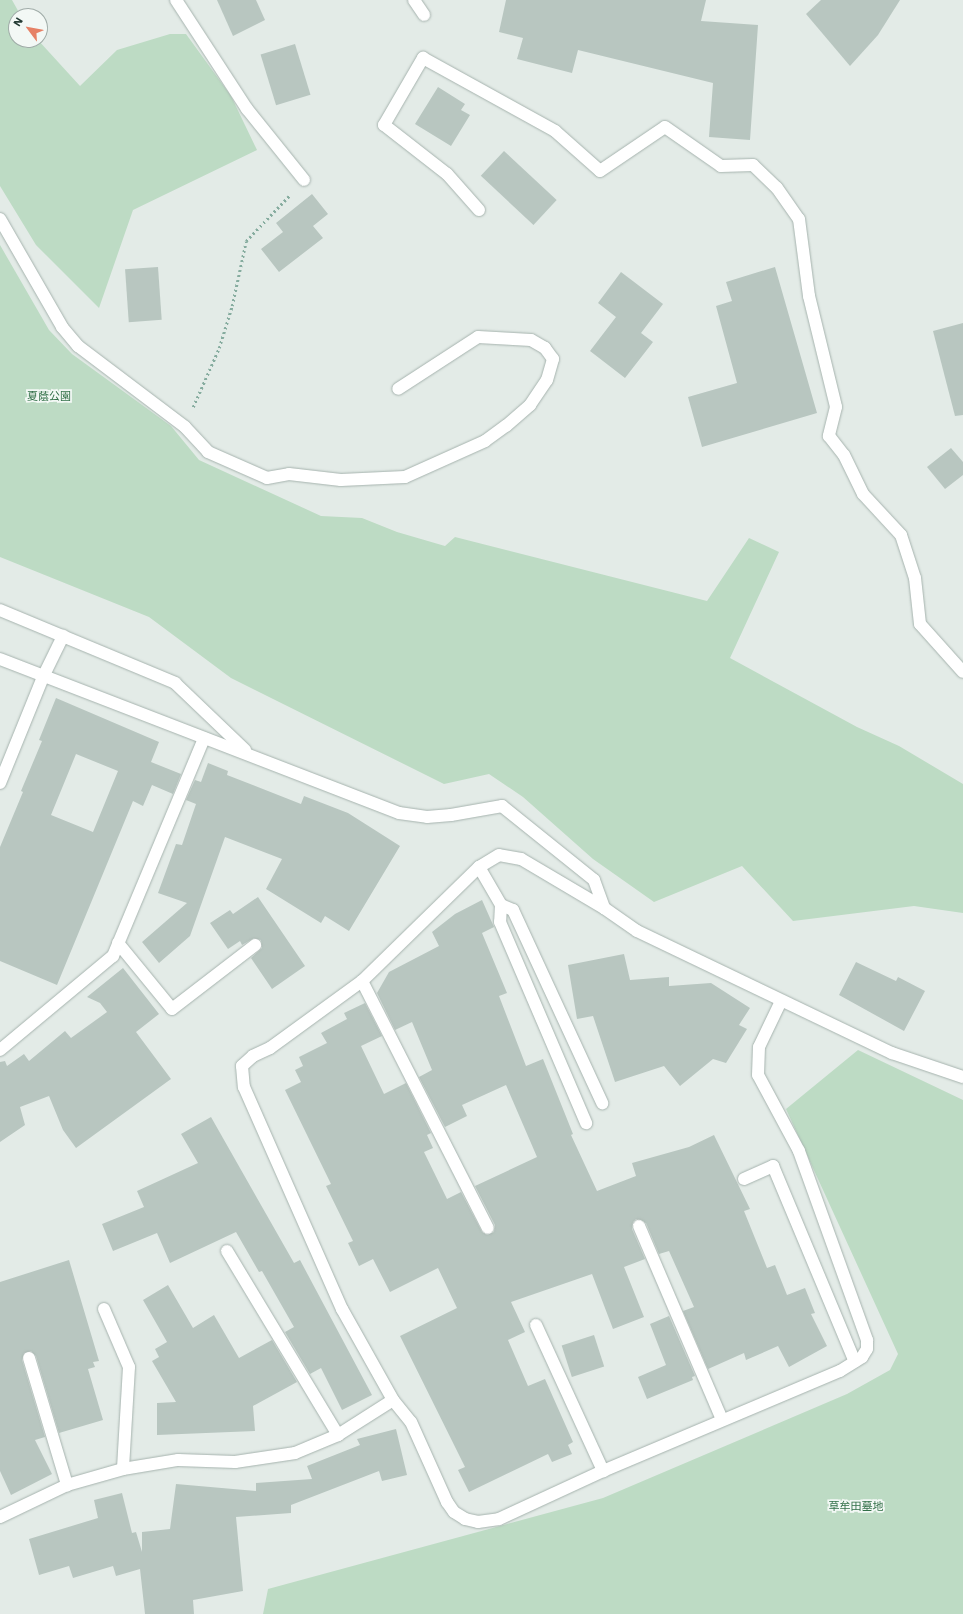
<!DOCTYPE html>
<meta charset="utf-8">
<style>
body{margin:0}
#map{position:relative;width:963px;height:1614px;overflow:hidden;background:#e3ebe7;font-family:"Work Sans","Noto Sans JP",sans-serif}
div>[style]{position:absolute}
.green>*{inset:0;background:#bddbc4}
.building>*{inset:0;background:#b8c6c0;transform-origin:0 0}
.path>*{height:2.5px;margin-top:-1.25px;transform-origin:0;background:repeating-linear-gradient(90deg,#86ac9f 0 2px,transparent 0 5px)}
.roads{filter:drop-shadow(0 0 1px #a6b3ae) drop-shadow(0 0 1px #a6b3ae)}
.lane>*{height:12px;margin:-6px;padding:0 6px;transform-origin:6px;border-radius:6px;background:#fff}
.street>*{height:12px;margin:-6px;padding:0 6px;transform-origin:6px;border-radius:6px;background:#fff}
span{translate:-50% -50%;white-space:nowrap;text-align:center;line-height:1.15;-webkit-text-stroke:3.5px #f3f8f5;paint-order:stroke}
.park-label{font-size:11px;color:#316f47}
.north{position:absolute;left:8px;top:8px;width:40px;height:40px;box-sizing:border-box;background:#f3f8f5;border:1px solid #a0aca8;border-radius:50%;rotate:302deg;font-size:11px;font-weight:700;line-height:16px;text-align:center;color:#243b34}
.north::after{content:'';display:block;margin:auto;width:14px;height:18px;background:#e68166;clip-path:polygon(50% 0,100% 100%,50% 72%,0 100%)}
</style>
<div id="map">
<div class="green">
<i style="clip-path:polygon(0 0,12px 0,21px 16px,16px 16px,16px 40px,38px 40px,80px 86px,117px 50px,170px 34px,186px 34px,231px 96px,257px 150px,133px 210px,99px 308px,36px 245px,0 186px)"></i>
<i style="clip-path:polygon(0 245px,49px 330px,72px 354px,171px 426px,199px 460px,321px 516px,362px 518px,397px 532px,445px 546px,455px 537px,707px 601px,749px 538px,779px 552px,730px 658px,857px 727px,899px 746px,963px 784px,963px 913px,914px 906px,793px 921px,742px 866px,654px 902px,593px 859px,523px 797px,489px 774px,444px 784px,231px 678px,149px 617px,0 557px)"></i>
<i style="clip-path:polygon(858px 1050px,963px 1100px,963px 1614px,263px 1614px,268px 1589px,603px 1498px,847px 1394px,890px 1370px,898px 1354px,786px 1109px)"></i>
</div>
<div class="building">
<i style="clip-path:polygon(217px 0,256px 0,265px 20px,233px 36px)"></i>
<i style="clip-path:polygon(506px 0,706px 0,701px 21px,758px 25px,750px 140px,709px 137px,713px 83px,578px 50px,572px 73px,517px 59px,523px 38px,499px 32px)"></i>
<i style="clip-path:polygon(821px 0,900px 0,878px 35px,850px 66px,806px 14px)"></i>
<i style="left:295px;top:44px;width:53px;height:36px;rotate:73deg"></i>
<i style="clip-path:polygon(438px 87px,465px 104px,461px 110px,470px 115px,451px 146px,415px 124px)"></i>
<i style="left:504px;top:151px;width:72px;height:34px;rotate:43deg"></i>
<i style="clip-path:polygon(312px 194px,328px 214px,313px 226px,323px 238px,279px 272px,261px 249px,283px 232px,276px 223px)"></i>
<i style="left:158px;top:267px;width:53px;height:33px;rotate:86deg"></i>
<i style="clip-path:polygon(775px 267px,817px 413px,702px 447px,688px 397px,737px 383px,716px 306px,732px 301px,726px 282px)"></i>
<i style="clip-path:polygon(621px 272px,663px 304px,641px 333px,653px 342px,625px 378px,590px 351px,616px 317px,598px 303px)"></i>
<i style="clip-path:polygon(963px 323px,963px 415px,955px 416px,933px 331px)"></i>
<i style="clip-path:polygon(951px 448px,963px 462px,963px 475px,945px 489px,927px 467px)"></i>
<i style="clip-path:polygon(evenodd,56px 698px,159px 742px,151px 762px,181px 774px,173px 794px,152px 785px,143px 806px,133px 801px,57px 985px,0 961px,0 847px,23px 792px,21px 791px,42px 741px,39px 740px,56px 698px,76px 754px,118px 771px,93px 832px,51px 815px,76px 754px)"></i>
<i style="clip-path:polygon(208px 763px,228px 771px,227px 775px,301px 804px,304px 796px,348px 813px,400px 846px,349px 931px,325px 916px,321px 923px,266px 889px,282px 859px,225px 837px,190px 936px,159px 963px,142px 942px,187px 903px,158px 893px,176px 844px,182px 845px,196px 804px,186px 800px,195px 780px,201px 782px)"></i>
<i style="clip-path:polygon(258px 897px,305px 966px,272px 989px,251px 958px,262px 948px,261px 940px,254px 938px,242px 945px,240px 941px,228px 949px,210px 923px,230px 910px,233px 914px)"></i>
<i style="clip-path:polygon(482px 900px,494px 927px,482px 933px,507px 993px,499px 996px,526px 1066px,543px 1059px,573px 1134px,571px 1135px,597px 1191px,636px 1176px,632px 1163px,689px 1147px,714px 1135px,750px 1209px,744px 1211px,767px 1268px,775px 1265px,787px 1295px,805px 1288px,815px 1313px,811px 1314px,827px 1346px,789px 1367px,778px 1346px,746px 1360px,744px 1353px,708px 1369px,683px 1311px,694px 1307px,669px 1251px,659px 1254px,646px 1223px,636px 1219px,633px 1222px,632px 1229px,645px 1259px,624px 1267px,644px 1317px,613px 1329px,592px 1274px,511px 1302px,525px 1332px,508px 1340px,528px 1386px,545px 1379px,573px 1442px,568px 1445px,572px 1454px,552px 1462px,548px 1454px,469px 1492px,458px 1470px,465px 1467px,400px 1336px,457px 1308px,438px 1268px,390px 1292px,373px 1259px,359px 1266px,348px 1243px,353px 1241px,326px 1186px,331px 1184px,285px 1090px,301px 1082px,295px 1070px,303px 1066px,299px 1057px,327px 1043px,321px 1033px,347px 1019px,344px 1013px,365px 1003px,382px 1036px,361px 1046px,384px 1094px,406px 1083px,431px 1133px,427px 1135px,433px 1148px,424px 1152px,447px 1199px,461px 1192px,482px 1232px,487px 1235px,494px 1232px,495px 1225px,475px 1186px,537px 1157px,506px 1085px,462px 1105px,467px 1116px,445px 1127px,419px 1077px,432px 1070px,412px 1022px,395px 1030px,377px 993px,389px 972px,439px 946px,432px 932px,455px 914px)"></i>
<i style="clip-path:polygon(624px 954px,630px 980px,669px 977px,669px 986px,711px 983px,750px 1008px,739px 1025px,747px 1029px,726px 1063px,713px 1059px,680px 1086px,664px 1066px,615px 1082px,593px 1016px,577px 1019px,568px 965px)"></i>
<i style="clip-path:polygon(856px 962px,896px 981px,898px 977px,925px 991px,904px 1031px,839px 995px)"></i>
<i style="clip-path:polygon(123px 968px,159px 1014px,136px 1032px,171px 1079px,76px 1148px,63px 1130px,49px 1096px,20px 1107px,25px 1125px,0 1142px,0 1062px,5px 1061px,7px 1066px,24px 1054px,29px 1061px,65px 1031px,71px 1038px,107px 1012px,100px 1003px,87px 997px)"></i>
<i style="clip-path:polygon(211px 1117px,294px 1263px,300px 1260px,372px 1395px,342px 1410px,321px 1368px,310px 1374px,285px 1332px,294px 1327px,262px 1271px,259px 1272px,236px 1232px,170px 1263px,157px 1233px,113px 1251px,102px 1224px,144px 1207px,137px 1191px,198px 1163px,181px 1134px)"></i>
<i style="clip-path:polygon(69px 1260px,99px 1361px,93px 1362px,95px 1367px,88px 1369px,103px 1420px,59px 1433px,36px 1356px,31px 1351px,24px 1353px,22px 1360px,45px 1437px,35px 1440px,52px 1474px,11px 1495px,0 1471px,0 1282px)"></i>
<i style="clip-path:polygon(168px 1285px,193px 1328px,214px 1315px,239px 1358px,272px 1340px,297px 1382px,253px 1406px,255px 1431px,157px 1435px,157px 1403px,176px 1402px,152px 1361px,159px 1357px,155px 1349px,167px 1342px,143px 1300px)"></i>
<i style="clip-path:polygon(669px 1316px,695px 1376px,692px 1377px,693px 1380px,647px 1399px,638px 1377px,666px 1365px,650px 1324px)"></i>
<i style="left:594px;top:1335px;width:33px;height:34px;rotate:72deg"></i>
<i style="clip-path:polygon(396px 1429px,407px 1475px,382px 1481px,379px 1471px,291px 1505px,291px 1513px,236px 1517px,243px 1591px,193px 1600px,194px 1614px,145px 1614px,140px 1569px,116px 1576px,113px 1566px,73px 1578px,69px 1566px,39px 1575px,29px 1539px,98px 1518px,94px 1500px,122px 1493px,132px 1533px,136px 1532px,142px 1552px,142px 1532px,170px 1529px,176px 1484px,256px 1491px,256px 1483px,312px 1479px,307px 1466px,360px 1445px,357px 1439px)"></i>
</div>
<div class="path">
<i style="left:193px;top:407px;width:64px;rotate:-66.2deg"></i>
<i style="left:219px;top:348px;width:44px;rotate:-72.8deg"></i>
<i style="left:232px;top:306px;width:66px;rotate:-77.8deg"></i>
<i style="left:246px;top:241px;width:64px;rotate:-46.3deg"></i>
</div>
<div class="roads">
<div class="lane">
<i style="left:414px;top:0;width:18px;rotate:56deg"></i>
<i style="left:479px;top:867px;width:44px;rotate:59.9deg"></i>
<i style="left:501px;top:905px;width:17px;rotate:93deg"></i>
<i style="left:500px;top:922px;width:219px;rotate:66.8deg"></i>
<i style="left:501px;top:905px;width:13px;rotate:23deg"></i>
<i style="left:513px;top:910px;width:213px;rotate:65.2deg"></i>
<i style="left:118px;top:943px;width:85px;rotate:50.7deg"></i>
<i style="left:172px;top:1009px;width:105px;rotate:-37.6deg"></i>
<i style="left:362px;top:981px;width:277px;rotate:63deg"></i>
<i style="left:744px;top:1179px;width:32px;rotate:-24deg"></i>
<i style="left:773px;top:1166px;width:212px;rotate:67.3deg"></i>
<i style="left:639px;top:1226px;width:211px;rotate:66.8deg"></i>
<i style="left:227px;top:1251px;width:215px;rotate:58.9deg"></i>
<i style="left:104px;top:1309px;width:63px;rotate:66.7deg"></i>
<i style="left:129px;top:1367px;width:102px;rotate:93.4deg"></i>
<i style="left:536px;top:1325px;width:161px;rotate:65.3deg"></i>
<i style="left:29px;top:1358px;width:133px;rotate:73.3deg"></i>
</div>
<div class="street">
<i style="left:176px;top:0;width:130px;rotate:56.9deg"></i>
<i style="left:247px;top:109px;width:91px;rotate:51.2deg"></i>
<i style="left:479px;top:210px;width:48px;rotate:-131.6deg"></i>
<i style="left:447px;top:174px;width:80px;rotate:-142.1deg"></i>
<i style="left:384px;top:125px;width:78px;rotate:-59.8deg"></i>
<i style="left:423px;top:58px;width:151px;rotate:28.9deg"></i>
<i style="left:555px;top:131px;width:60px;rotate:41.6deg"></i>
<i style="left:600px;top:171px;width:78px;rotate:-34.1deg"></i>
<i style="left:665px;top:127px;width:68px;rotate:34.9deg"></i>
<i style="left:721px;top:166px;width:32px;rotate:-2deg"></i>
<i style="left:753px;top:165px;width:33px;rotate:44deg"></i>
<i style="left:777px;top:188px;width:38px;rotate:55deg"></i>
<i style="left:799px;top:219px;width:78px;rotate:82.6deg"></i>
<i style="left:809px;top:296px;width:114px;rotate:76.3deg"></i>
<i style="left:836px;top:407px;width:30px;rotate:104deg"></i>
<i style="left:829px;top:436px;width:24px;rotate:52deg"></i>
<i style="left:844px;top:455px;width:43px;rotate:64deg"></i>
<i style="left:863px;top:494px;width:56px;rotate:47.2deg"></i>
<i style="left:901px;top:535px;width:45px;rotate:72deg"></i>
<i style="left:915px;top:578px;width:46px;rotate:83.8deg"></i>
<i style="left:920px;top:624px;width:64px;rotate:48.1deg"></i>
<i style="left:0;top:219px;width:125px;rotate:60.1deg"></i>
<i style="left:62px;top:327px;width:25px;rotate:50deg"></i>
<i style="left:78px;top:346px;width:134px;rotate:37.1deg"></i>
<i style="left:185px;top:427px;width:34px;rotate:47deg"></i>
<i style="left:208px;top:452px;width:64px;rotate:23.8deg"></i>
<i style="left:267px;top:478px;width:22px;rotate:-10deg"></i>
<i style="left:289px;top:474px;width:52px;rotate:6.6deg"></i>
<i style="left:341px;top:480px;width:64px;rotate:-2.7deg"></i>
<i style="left:405px;top:477px;width:88px;rotate:-24.2deg"></i>
<i style="left:485px;top:441px;width:26px;rotate:-36deg"></i>
<i style="left:506px;top:426px;width:32px;rotate:-41deg"></i>
<i style="left:530px;top:405px;width:30px;rotate:-56deg"></i>
<i style="left:547px;top:380px;width:22px;rotate:-74deg"></i>
<i style="left:553px;top:359px;width:14px;rotate:-126deg"></i>
<i style="left:545px;top:348px;width:16px;rotate:-150deg"></i>
<i style="left:531px;top:340px;width:53px;rotate:-176.8deg"></i>
<i style="left:478px;top:337px;width:95px;rotate:147deg"></i>
<i style="left:0;top:610px;width:190px;rotate:22.6deg"></i>
<i style="left:175px;top:683px;width:97px;rotate:43.7deg"></i>
<i style="left:0;top:659px;width:428px;rotate:21.1deg"></i>
<i style="left:399px;top:813px;width:28px;rotate:8deg"></i>
<i style="left:427px;top:817px;width:24px;rotate:-5deg"></i>
<i style="left:451px;top:815px;width:52px;rotate:-10deg"></i>
<i style="left:502px;top:806px;width:118px;rotate:38.8deg"></i>
<i style="left:594px;top:880px;width:30px;rotate:70deg"></i>
<i style="left:604px;top:908px;width:40px;rotate:34.9deg"></i>
<i style="left:637px;top:931px;width:283px;rotate:25.6deg"></i>
<i style="left:892px;top:1053px;width:75px;rotate:18.7deg"></i>
<i style="left:0;top:783px;width:114px;rotate:-67.9deg"></i>
<i style="left:43px;top:677px;width:46px;rotate:-64deg"></i>
<i style="left:604px;top:908px;width:96px;rotate:-149.4deg"></i>
<i style="left:521px;top:859px;width:22px;rotate:-170deg"></i>
<i style="left:499px;top:855px;width:23px;rotate:149deg"></i>
<i style="left:479px;top:867px;width:163px;rotate:135.7deg"></i>
<i style="left:362px;top:981px;width:114px;rotate:143.9deg"></i>
<i style="left:270px;top:1048px;width:19px;rotate:155deg"></i>
<i style="left:253px;top:1056px;width:15px;rotate:138deg"></i>
<i style="left:242px;top:1066px;width:21px;rotate:85deg"></i>
<i style="left:244px;top:1087px;width:243px;rotate:66.2deg"></i>
<i style="left:342px;top:1309px;width:104px;rotate:60.7deg"></i>
<i style="left:393px;top:1400px;width:28px;rotate:51deg"></i>
<i style="left:411px;top:1422px;width:88px;rotate:65.8deg"></i>
<i style="left:447px;top:1502px;width:12px;rotate:55deg"></i>
<i style="left:454px;top:1512px;width:13px;rotate:32deg"></i>
<i style="left:465px;top:1519px;width:13px;rotate:13deg"></i>
<i style="left:478px;top:1522px;width:21px;rotate:-8deg"></i>
<i style="left:499px;top:1519px;width:115px;rotate:-24.8deg"></i>
<i style="left:603px;top:1471px;width:257px;rotate:-22.9deg"></i>
<i style="left:840px;top:1371px;width:26px;rotate:-32deg"></i>
<i style="left:862px;top:1357px;width:9px;rotate:-58deg"></i>
<i style="left:867px;top:1349px;width:9px;rotate:-90deg"></i>
<i style="left:867px;top:1340px;width:201px;rotate:-109.8deg"></i>
<i style="left:799px;top:1151px;width:86px;rotate:-118.3deg"></i>
<i style="left:758px;top:1075px;width:28px;rotate:-88deg"></i>
<i style="left:759px;top:1047px;width:51px;rotate:-64.4deg"></i>
<i style="left:0;top:1050px;width:147px;rotate:-39.8deg"></i>
<i style="left:113px;top:956px;width:236px;rotate:-67.3deg"></i>
<i style="left:0;top:1517px;width:74px;rotate:-25.5deg"></i>
<i style="left:67px;top:1485px;width:58px;rotate:-15.9deg"></i>
<i style="left:123px;top:1469px;width:56px;rotate:-9.3deg"></i>
<i style="left:178px;top:1460px;width:57px;rotate:2deg"></i>
<i style="left:235px;top:1462px;width:61px;rotate:-8.5deg"></i>
<i style="left:295px;top:1453px;width:47px;rotate:-22.7deg"></i>
<i style="left:338px;top:1435px;width:65px;rotate:-32.5deg"></i>
</div>
</div>
<div class="park-label">
<span style="left:49px;top:397px">夏蔭公園</span>
<span style="left:856px;top:1507px">草牟田墓地</span>
</div>
<div class="north">N</div>
</div>
